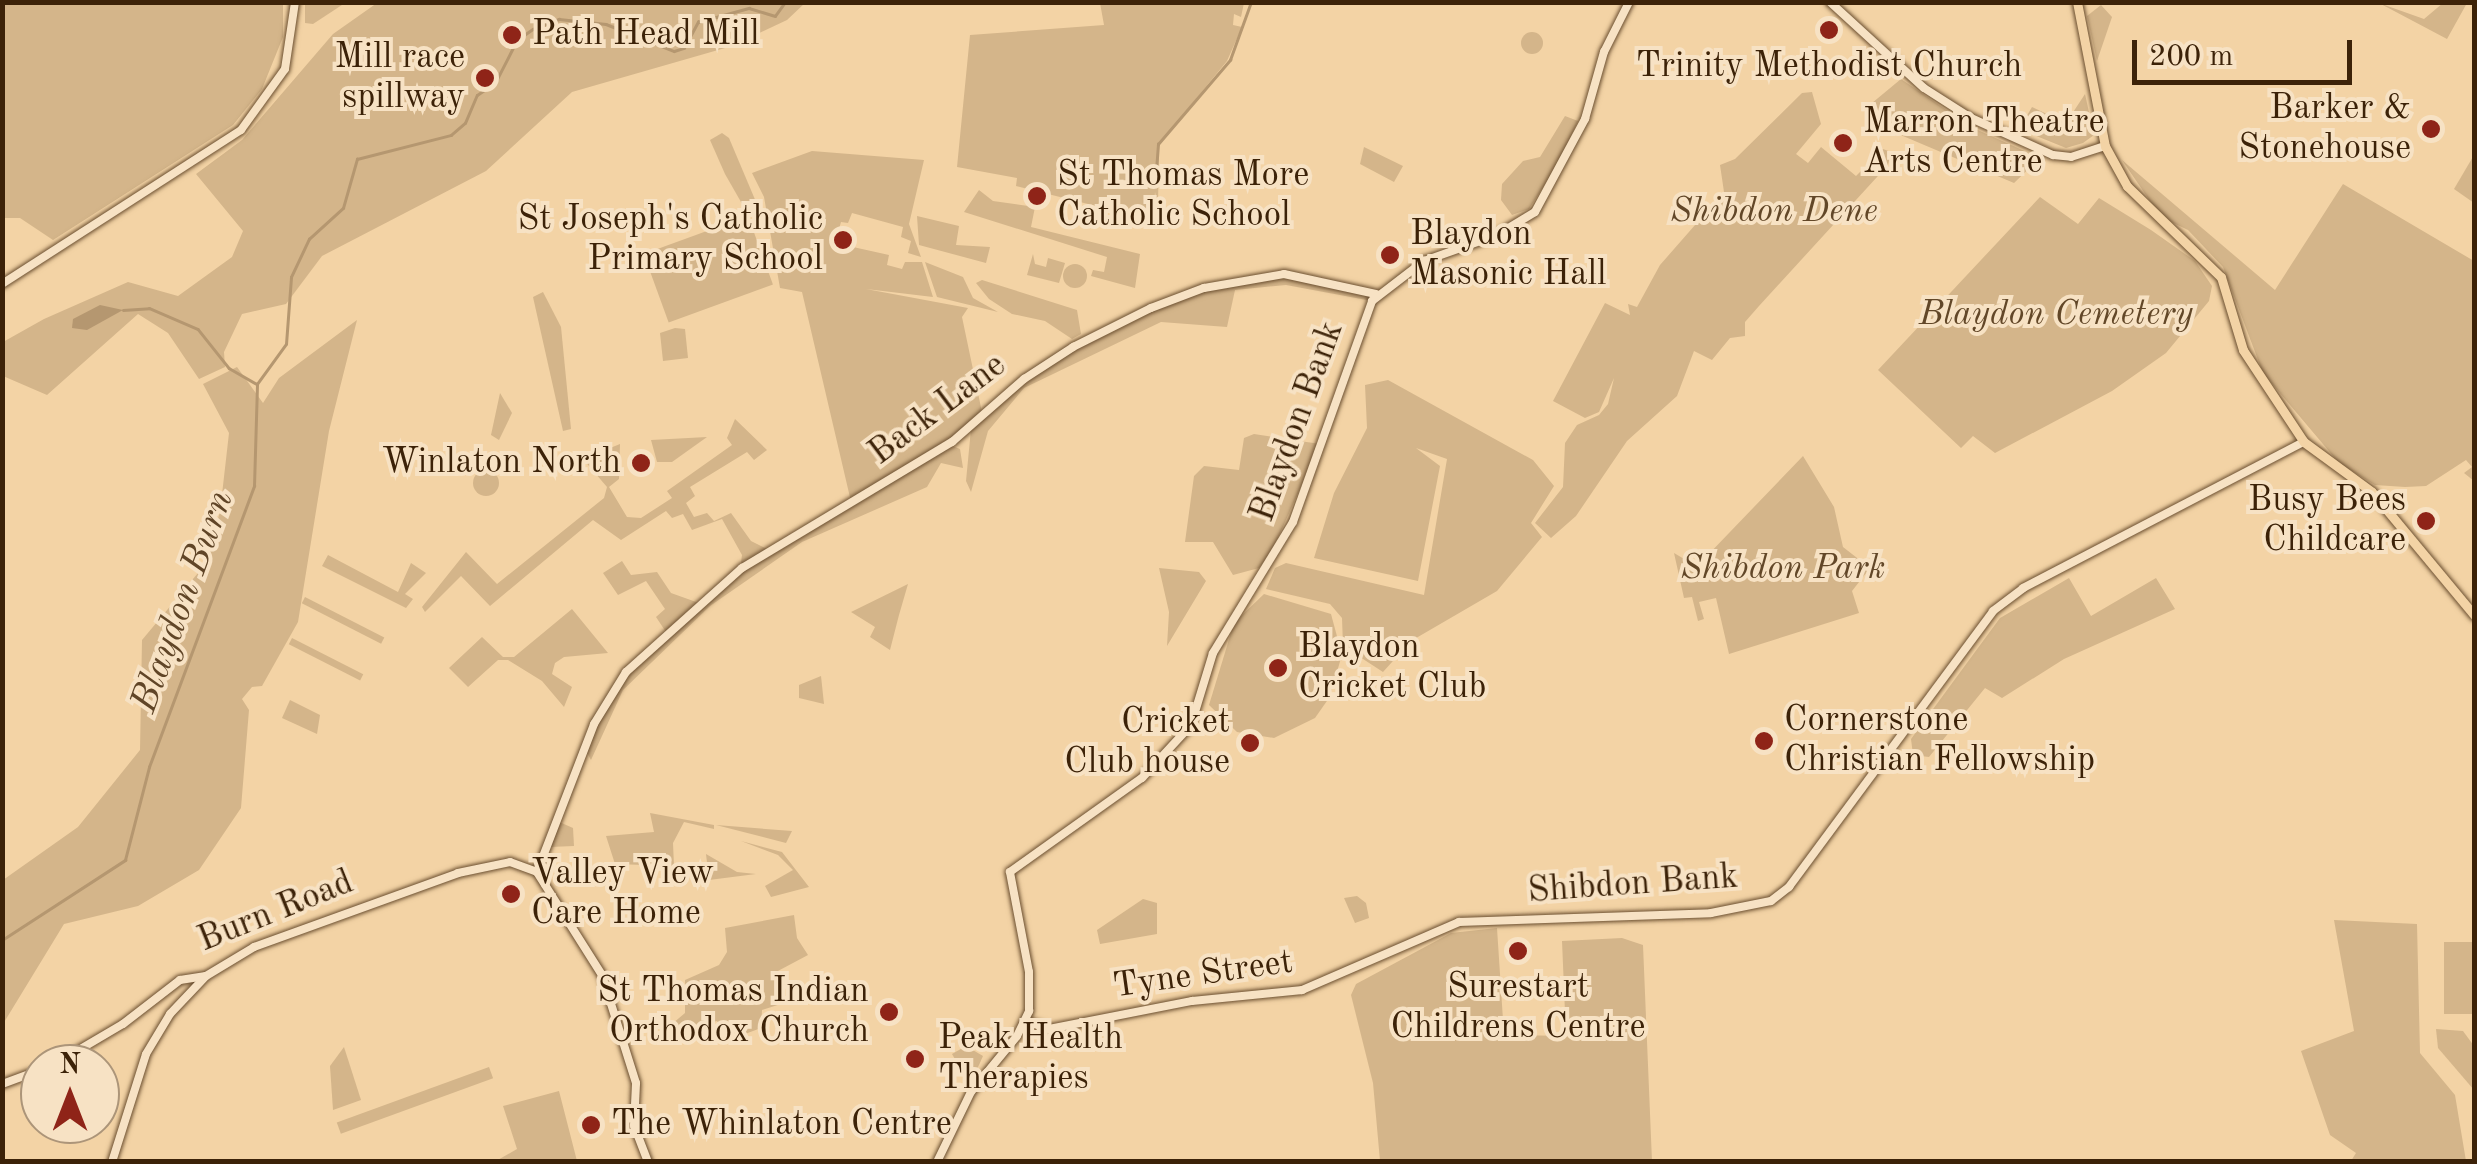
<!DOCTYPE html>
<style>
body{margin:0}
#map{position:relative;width:2477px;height:1164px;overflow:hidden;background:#f3d3a5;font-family:"Old Standard TT",serif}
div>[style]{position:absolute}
.green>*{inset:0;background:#d4b58a;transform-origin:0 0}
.round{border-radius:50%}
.water>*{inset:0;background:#b59770}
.stream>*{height:2.5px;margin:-1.25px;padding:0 1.25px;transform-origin:1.25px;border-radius:1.25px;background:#b59770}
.roads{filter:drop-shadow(0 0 2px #6a4e2f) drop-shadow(0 0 2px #6a4e2f)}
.minor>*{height:8px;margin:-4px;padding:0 4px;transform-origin:4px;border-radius:4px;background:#f7e2c4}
.major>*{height:9px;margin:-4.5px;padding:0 4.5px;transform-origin:4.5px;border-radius:4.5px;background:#f3d3a5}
.dots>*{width:28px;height:28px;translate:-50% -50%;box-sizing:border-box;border:5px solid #f7e2c4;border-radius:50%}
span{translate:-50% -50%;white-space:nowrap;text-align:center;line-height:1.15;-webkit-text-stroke:8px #f7e2c4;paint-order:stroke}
.poi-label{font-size:35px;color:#3c2208}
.left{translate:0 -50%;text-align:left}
.right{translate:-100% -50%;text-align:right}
.park-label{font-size:35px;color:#624728;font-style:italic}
.street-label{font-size:35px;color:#3c2208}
.water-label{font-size:38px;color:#604527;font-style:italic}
.frame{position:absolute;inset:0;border:5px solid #3c2208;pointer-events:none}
.north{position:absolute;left:20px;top:1044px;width:100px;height:100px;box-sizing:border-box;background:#f7e2c4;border:2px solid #ac9579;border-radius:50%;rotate:0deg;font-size:28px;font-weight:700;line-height:40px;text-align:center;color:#3c2208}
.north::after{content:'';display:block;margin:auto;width:35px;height:45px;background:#8f2418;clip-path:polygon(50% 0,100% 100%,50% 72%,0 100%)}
.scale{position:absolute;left:2132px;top:40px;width:220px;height:45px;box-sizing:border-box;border:5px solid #3c2208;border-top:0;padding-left:12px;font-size:30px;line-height:35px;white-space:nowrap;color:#3c2208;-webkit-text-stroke:8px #f7e2c4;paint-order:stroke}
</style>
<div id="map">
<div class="green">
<i style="clip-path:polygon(2px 3px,283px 3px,283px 37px,262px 89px,233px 125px,53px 240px,20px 218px,3px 218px)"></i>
<i style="clip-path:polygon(305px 3px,305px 2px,345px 3px,313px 24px,305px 23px)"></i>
<i style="clip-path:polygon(377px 3px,805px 3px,787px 20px,732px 46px,572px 92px,486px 171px,322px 256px,286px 304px,242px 314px,224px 352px,225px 367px,199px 379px,168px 333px,138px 314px,47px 395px,3px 376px,3px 342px,44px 319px,128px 282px,178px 296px,232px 257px,243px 231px,196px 174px,242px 140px,333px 34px)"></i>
<i style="clip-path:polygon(1100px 3px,1244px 3px,1241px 17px,1234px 14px,1233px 25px,1242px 27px,1227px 61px,1159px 144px,1158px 207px,1155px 192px,1154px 206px,1132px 215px,1016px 186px,1017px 178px,957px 167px,970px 35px,1104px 25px)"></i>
<i style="clip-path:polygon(2379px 3px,2424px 19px,2443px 3px,2467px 3px,2447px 39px)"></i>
<i style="clip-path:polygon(2101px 5px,2112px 17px,2097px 61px,2087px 16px)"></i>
<i class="round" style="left:1521px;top:32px;width:22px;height:22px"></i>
<i style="clip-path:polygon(1901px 79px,1971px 127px,2040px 158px,2014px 183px,1877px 125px,1866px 108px)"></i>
<i style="clip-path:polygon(1812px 92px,1821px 124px,1796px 154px,1808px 163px,1821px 147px,1856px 176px,1883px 149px,1891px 152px,1888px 165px,1759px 306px,1745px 322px,1745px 336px,1730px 338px,1712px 360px,1694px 351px,1677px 396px,1627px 441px,1576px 516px,1551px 538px,1535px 523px,1563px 487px,1565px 443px,1577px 425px,1599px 415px,1608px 404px,1614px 378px,1599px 412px,1585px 418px,1553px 401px,1605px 303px,1630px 315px,1628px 304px,1637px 307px,1660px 265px,1724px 192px,1720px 165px,1735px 159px,1802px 93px)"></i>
<i style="clip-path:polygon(2085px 94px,2094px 135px,2083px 143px,2066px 148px,2019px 129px,2032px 107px,2066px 123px)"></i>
<i style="clip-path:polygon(1565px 116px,1578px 121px,1558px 164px,1529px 209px,1512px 215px,1501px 200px,1502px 184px,1523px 161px,1540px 157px)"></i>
<i style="clip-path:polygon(722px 133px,729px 138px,759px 209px,745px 209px,725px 174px,710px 140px)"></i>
<i style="clip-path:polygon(1364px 147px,1403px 166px,1394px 182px,1360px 164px)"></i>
<i style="clip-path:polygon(812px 151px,924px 160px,909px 224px,921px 257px,908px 253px,911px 241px,901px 237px,903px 227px,852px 213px,848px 223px,841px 222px,835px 243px,889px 255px,887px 265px,902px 269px,905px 262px,922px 262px,933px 297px,866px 289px,968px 308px,962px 317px,983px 417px,1073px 347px,1198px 290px,1285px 273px,1376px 294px,1372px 301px,1286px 285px,1235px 290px,1227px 327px,1161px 322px,1024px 388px,988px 431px,971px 492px,966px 481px,971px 429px,950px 445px,960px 449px,963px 468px,941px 463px,927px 487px,802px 542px,710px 606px,623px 690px,591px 760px,584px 747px,604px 703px,666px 632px,656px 617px,665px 609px,646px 581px,618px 595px,603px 573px,622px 561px,631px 575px,657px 572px,671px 593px,699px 603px,740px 570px,742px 555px,722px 519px,692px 530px,683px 514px,672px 518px,666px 511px,621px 540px,593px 520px,490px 606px,461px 576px,425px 612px,422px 607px,466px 552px,497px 584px,604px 498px,607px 487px,583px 459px,620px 444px,619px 479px,609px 487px,627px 517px,641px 518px,672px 498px,667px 491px,732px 445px,727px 438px,735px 419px,767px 450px,754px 460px,747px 452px,690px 487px,695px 496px,686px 503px,694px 517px,707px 513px,714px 521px,731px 513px,751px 541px,769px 550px,852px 506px,802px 292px,780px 288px,764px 197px,752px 173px)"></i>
<i style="clip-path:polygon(2474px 155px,2474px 203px,2454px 189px)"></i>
<i style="clip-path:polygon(2122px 160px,2275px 290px,2343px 184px,2474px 261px,2474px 481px,2464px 473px,2472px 467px,2466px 460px,2426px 486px,2405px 487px,2375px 485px,2339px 463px,2263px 373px,2223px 267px,2188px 230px,2161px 217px)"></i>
<i style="clip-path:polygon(979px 190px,993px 201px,1035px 207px,1031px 227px,1140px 254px,1135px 288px,1091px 276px,1093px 270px,1104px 272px,1107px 257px,964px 212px)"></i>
<i style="clip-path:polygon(2040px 197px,2078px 224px,2099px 198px,2151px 230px,2195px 261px,2212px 286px,2209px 301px,2166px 353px,2112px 391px,1995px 453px,1973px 436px,1961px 448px,1878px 370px)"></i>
<i style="left:748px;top:216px;width:73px;height:111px;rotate:70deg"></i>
<i style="clip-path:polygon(917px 216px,959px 226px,956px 245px,990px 247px,986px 263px,919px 245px)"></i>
<i style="clip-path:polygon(1033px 254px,1035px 264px,1046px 267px,1048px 258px,1065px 263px,1059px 283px,1027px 275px)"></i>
<i style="clip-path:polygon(925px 262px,963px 277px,973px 298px,998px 312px,937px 297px)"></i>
<i class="round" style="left:1063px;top:264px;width:24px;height:24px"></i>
<i style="clip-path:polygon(982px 280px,1077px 310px,1081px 334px,1072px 339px,1045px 321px,1012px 314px,989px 299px,976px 283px)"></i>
<i style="clip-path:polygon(543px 292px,561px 327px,571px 429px,563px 431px,533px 297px)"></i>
<i style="clip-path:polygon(357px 320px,329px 431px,298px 622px,262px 686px,252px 687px,242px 699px,249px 710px,241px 808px,199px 870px,138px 906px,64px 924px,3px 1024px,3px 880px,78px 827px,140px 750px,142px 640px,203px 567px,220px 512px,229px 433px,203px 384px,237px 367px,263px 403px,279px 378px)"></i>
<i style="clip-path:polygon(675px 328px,685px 329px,688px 358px,663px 361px,660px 333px)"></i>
<i style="clip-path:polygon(1388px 380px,1533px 460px,1554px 486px,1531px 523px,1542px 537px,1497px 591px,1411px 641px,1383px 672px,1343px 646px,1342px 618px,1330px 604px,1266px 589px,1275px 568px,1286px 563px,1424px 595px,1447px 459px,1416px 448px,1440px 466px,1418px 581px,1314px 558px,1334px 493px,1367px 428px,1365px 385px)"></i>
<i style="clip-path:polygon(500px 393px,512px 413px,499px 440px,491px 435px)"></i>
<i style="clip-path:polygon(1254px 434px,1320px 444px,1272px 551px,1259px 568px,1233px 575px,1213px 542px,1185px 542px,1194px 476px,1204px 466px,1239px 470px,1244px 438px)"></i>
<i style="clip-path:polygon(707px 437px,672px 462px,657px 462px,651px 440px)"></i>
<i style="clip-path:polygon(1803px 456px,1834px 507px,1843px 547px,1870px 568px,1852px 591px,1859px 613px,1729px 654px,1716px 598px,1699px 602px,1704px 619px,1698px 621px,1692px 597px,1684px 598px,1674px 553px,1691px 563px,1705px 558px)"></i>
<i class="round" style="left:473px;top:470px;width:26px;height:26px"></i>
<i style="clip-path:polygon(328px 555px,398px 592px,411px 563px,426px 573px,405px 594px,413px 599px,406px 608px,322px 566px)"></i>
<i style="clip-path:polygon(1159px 568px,1199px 572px,1206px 581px,1167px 646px,1169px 612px)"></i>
<i style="clip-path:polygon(2069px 578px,2091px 616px,2156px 578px,2175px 609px,2064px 659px,2002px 698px,1985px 688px,1929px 757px,1913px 755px,1911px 739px,2000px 618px)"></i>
<i style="clip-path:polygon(908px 584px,899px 615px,890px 650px,870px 637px,875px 627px,851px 612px)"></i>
<i style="clip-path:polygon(1264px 594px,1331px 614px,1342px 655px,1329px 698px,1315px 718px,1274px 738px,1237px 732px,1209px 705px,1234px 623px)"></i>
<i style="left:305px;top:597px;width:89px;height:7px;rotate:27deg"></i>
<i style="clip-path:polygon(572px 609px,608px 653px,564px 657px,555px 663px,552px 674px,572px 687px,564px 707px,542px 681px,508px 660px,498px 660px,468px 687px,449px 668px,482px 637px,503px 657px,514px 657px)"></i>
<i style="left:292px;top:638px;width:80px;height:7px;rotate:27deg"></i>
<i style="clip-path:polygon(821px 676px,824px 704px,799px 698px,799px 685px)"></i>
<i style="clip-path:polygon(290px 700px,320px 715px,317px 734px,282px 718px)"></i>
<i style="clip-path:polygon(650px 813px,714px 825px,714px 829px,684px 822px,673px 843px,674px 866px,615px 864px,606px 836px,654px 832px)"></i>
<i style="clip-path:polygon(557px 821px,573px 828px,574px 846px,550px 847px)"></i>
<i style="clip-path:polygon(716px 825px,792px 831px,786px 843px)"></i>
<i style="clip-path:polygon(741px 841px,782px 852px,809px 887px,771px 897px,765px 886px,793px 870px,778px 855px)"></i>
<i style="clip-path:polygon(706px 854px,737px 872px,756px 874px,709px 880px)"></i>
<i style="clip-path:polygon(1357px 896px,1366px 903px,1369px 918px,1355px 923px,1344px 898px)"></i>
<i style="clip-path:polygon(1143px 899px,1157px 903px,1157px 934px,1100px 944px,1097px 930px)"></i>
<i style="clip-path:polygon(794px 915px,797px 938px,808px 955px,776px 972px,787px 1002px,762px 1010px,761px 1028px,729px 1040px,717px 1021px,676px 1031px,672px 1024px,685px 1013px,685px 980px,719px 965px,727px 952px,725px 928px)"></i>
<i style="clip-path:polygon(2334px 920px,2417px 924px,2420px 1053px,2455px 1095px,2466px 1161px,2351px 1161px,2356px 1153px,2330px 1135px,2301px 1051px,2354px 1031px)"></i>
<i style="clip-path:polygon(1497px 928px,1504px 1035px,1566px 1036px,1562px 941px,1622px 938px,1643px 945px,1652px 1161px,1380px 1161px,1373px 1083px,1351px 995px,1356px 984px,1451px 933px)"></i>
<i style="left:2474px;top:942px;width:72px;height:30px;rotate:90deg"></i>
<i style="clip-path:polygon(2436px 1029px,2463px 1031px,2474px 1046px,2474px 1090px,2438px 1048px)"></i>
<i style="clip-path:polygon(966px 1046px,983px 1056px,970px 1085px,952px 1054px)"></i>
<i style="clip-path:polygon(344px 1047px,361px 1100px,333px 1110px,330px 1066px)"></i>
<i style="left:489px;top:1067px;width:12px;height:162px;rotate:70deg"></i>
<i style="clip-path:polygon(559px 1091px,577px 1161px,496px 1161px,517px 1149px,503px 1106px)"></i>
</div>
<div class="water">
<i style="clip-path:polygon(100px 305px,123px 310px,87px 330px,72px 328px,73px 319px)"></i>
</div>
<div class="stream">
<i style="left:1155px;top:184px;width:40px;rotate:-85.7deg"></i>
<i style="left:1158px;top:144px;width:111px;rotate:-49.4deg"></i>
<i style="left:1230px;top:60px;width:62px;rotate:-70.1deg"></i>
<i style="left:123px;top:310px;width:26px;rotate:-4deg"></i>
<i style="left:149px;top:308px;width:53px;rotate:23.2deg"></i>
<i style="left:198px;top:329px;width:50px;rotate:51.5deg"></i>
<i style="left:229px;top:368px;width:32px;rotate:30deg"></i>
<i style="left:2px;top:940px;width:147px;rotate:-33deg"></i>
<i style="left:125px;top:860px;width:96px;rotate:-75.5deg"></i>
<i style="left:149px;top:767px;width:300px;rotate:-69.5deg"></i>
<i style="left:254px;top:486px;width:102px;rotate:-88.3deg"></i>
<i style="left:257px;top:384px;width:49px;rotate:-54.1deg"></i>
<i style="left:286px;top:344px;width:67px;rotate:-85.7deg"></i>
<i style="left:291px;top:277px;width:42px;rotate:-64.7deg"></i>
<i style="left:309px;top:239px;width:46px;rotate:-42.4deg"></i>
<i style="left:343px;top:208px;width:51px;rotate:-74.1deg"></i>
<i style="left:357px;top:159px;width:97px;rotate:-14.3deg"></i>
<i style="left:451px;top:135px;width:18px;rotate:-41deg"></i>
<i style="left:465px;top:123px;width:30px;rotate:-67deg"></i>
<i style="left:477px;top:95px;width:22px;rotate:-34deg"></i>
<i style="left:495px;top:83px;width:48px;rotate:-62.9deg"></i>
<i style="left:517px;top:40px;width:19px;rotate:-35deg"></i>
<i style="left:533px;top:29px;width:28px;rotate:-21deg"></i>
<i style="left:559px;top:19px;width:47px;rotate:6.1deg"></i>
<i style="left:606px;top:24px;width:73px;rotate:21.7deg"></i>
<i style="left:674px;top:51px;width:10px;rotate:-17deg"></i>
<i style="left:684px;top:48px;width:30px;rotate:-62deg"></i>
<i style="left:698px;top:22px;width:53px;rotate:-15.4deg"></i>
<i style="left:749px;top:8px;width:27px;rotate:17deg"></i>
<i style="left:775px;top:16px;width:17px;rotate:-54deg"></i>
</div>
<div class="roads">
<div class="minor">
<i style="left:1830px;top:2px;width:127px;rotate:42.5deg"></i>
<i style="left:1924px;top:88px;width:56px;rotate:32.6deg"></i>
<i style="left:1971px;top:118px;width:90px;rotate:24.3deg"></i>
<i style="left:2053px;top:155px;width:18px;rotate:6deg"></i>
<i style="left:2071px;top:157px;width:36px;rotate:-18deg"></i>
<i style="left:2px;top:284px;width:284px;rotate:-32.8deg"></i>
<i style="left:241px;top:130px;width:75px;rotate:-54.2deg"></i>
<i style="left:285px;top:69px;width:68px;rotate:-81.5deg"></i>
<i style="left:1025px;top:1021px;width:25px;rotate:18deg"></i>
<i style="left:1049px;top:1029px;width:146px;rotate:-11.1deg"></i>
<i style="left:1192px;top:1001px;width:111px;rotate:-5.7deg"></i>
<i style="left:1302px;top:990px;width:171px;rotate:-23.4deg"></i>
<i style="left:1459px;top:922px;width:252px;rotate:-2deg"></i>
<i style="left:1711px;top:913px;width:61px;rotate:-11.3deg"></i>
<i style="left:1771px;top:901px;width:23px;rotate:-38deg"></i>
<i style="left:1789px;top:887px;width:343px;rotate:-53.5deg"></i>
<i style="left:1993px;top:611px;width:38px;rotate:-37deg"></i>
<i style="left:2023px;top:588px;width:317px;rotate:-27.5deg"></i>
<i style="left:55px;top:1064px;width:79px;rotate:-30.5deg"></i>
<i style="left:123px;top:1024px;width:72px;rotate:-37.7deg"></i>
<i style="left:180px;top:980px;width:26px;rotate:-9deg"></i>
<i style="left:206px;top:976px;width:56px;rotate:-31.1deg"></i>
<i style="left:254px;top:947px;width:217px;rotate:-19.9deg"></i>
<i style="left:458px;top:873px;width:53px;rotate:-11.9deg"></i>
<i style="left:510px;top:862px;width:29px;rotate:20deg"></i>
<i style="left:2px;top:1084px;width:40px;rotate:-20.2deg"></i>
<i style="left:112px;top:1162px;width:113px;rotate:-72.5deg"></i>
<i style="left:146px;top:1054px;width:47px;rotate:-59deg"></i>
<i style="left:170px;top:1014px;width:52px;rotate:-46.5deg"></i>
<i style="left:648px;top:1162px;width:39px;rotate:-111deg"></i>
<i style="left:634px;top:1126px;width:43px;rotate:-87.3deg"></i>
<i style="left:636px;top:1083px;width:113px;rotate:-107.5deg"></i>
<i style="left:602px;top:975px;width:122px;rotate:-122.3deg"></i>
<i style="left:537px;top:872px;width:159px;rotate:-68.9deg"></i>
<i style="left:594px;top:724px;width:61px;rotate:-58.4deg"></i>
<i style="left:626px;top:672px;width:156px;rotate:-41.9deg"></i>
<i style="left:742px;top:568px;width:245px;rotate:-31deg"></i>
<i style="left:952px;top:442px;width:96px;rotate:-41.2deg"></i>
<i style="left:1024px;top:379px;width:59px;rotate:-33.1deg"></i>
<i style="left:1073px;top:347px;width:87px;rotate:-26.6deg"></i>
<i style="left:1151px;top:308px;width:57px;rotate:-20.7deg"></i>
<i style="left:1204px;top:288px;width:81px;rotate:-9.9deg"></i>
<i style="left:1284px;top:274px;width:94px;rotate:12.3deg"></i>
<i style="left:937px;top:1162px;width:78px;rotate:-64.1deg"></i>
<i style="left:971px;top:1092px;width:72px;rotate:-50.6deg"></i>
<i style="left:1017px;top:1036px;width:28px;rotate:-64deg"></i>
<i style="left:1029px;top:1011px;width:39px;rotate:-90deg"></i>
<i style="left:1029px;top:972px;width:102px;rotate:-100.8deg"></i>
<i style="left:1010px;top:872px;width:162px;rotate:-35.5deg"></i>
<i style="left:1142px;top:778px;width:72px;rotate:-47.2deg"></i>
<i style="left:1191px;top:725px;width:75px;rotate:-73deg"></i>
<i style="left:1213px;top:653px;width:153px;rotate:-58.6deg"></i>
<i style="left:1293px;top:522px;width:235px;rotate:-70.3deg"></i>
<i style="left:1372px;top:301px;width:66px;rotate:-37.6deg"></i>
<i style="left:1424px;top:261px;width:77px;rotate:-19.6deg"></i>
<i style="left:1497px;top:235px;width:44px;rotate:-31.2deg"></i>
<i style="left:1535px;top:212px;width:106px;rotate:-61.7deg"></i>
<i style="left:1585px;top:119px;width:70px;rotate:-74.2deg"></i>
<i style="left:1604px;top:52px;width:56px;rotate:-63.4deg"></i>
</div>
<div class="major">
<i style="left:2077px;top:2px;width:147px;rotate:79deg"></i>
<i style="left:2105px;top:146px;width:46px;rotate:61.2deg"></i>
<i style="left:2127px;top:186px;width:131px;rotate:44.1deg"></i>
<i style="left:2221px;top:277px;width:76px;rotate:73.2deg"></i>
<i style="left:2243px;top:350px;width:110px;rotate:56.5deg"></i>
<i style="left:2304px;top:442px;width:84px;rotate:36.3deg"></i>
<i style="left:2372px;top:492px;width:160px;rotate:50.3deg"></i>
</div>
</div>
<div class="dots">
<i style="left:1829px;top:30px;background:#8f2418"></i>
<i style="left:512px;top:35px;background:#8f2418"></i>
<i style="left:485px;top:78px;background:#8f2418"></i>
<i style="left:2431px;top:129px;background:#8f2418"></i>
<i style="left:1843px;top:143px;background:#8f2418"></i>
<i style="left:1037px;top:196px;background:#8f2418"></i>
<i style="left:843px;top:240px;background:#8f2418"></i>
<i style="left:1390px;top:255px;background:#8f2418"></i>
<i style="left:641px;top:463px;background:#8f2418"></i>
<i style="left:2426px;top:521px;background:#8f2418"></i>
<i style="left:1278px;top:668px;background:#8f2418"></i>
<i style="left:1764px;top:741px;background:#8f2418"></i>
<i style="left:1250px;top:743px;background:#8f2418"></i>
<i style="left:511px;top:894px;background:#8f2418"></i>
<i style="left:1518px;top:951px;background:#8f2418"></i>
<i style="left:889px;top:1012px;background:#8f2418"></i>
<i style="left:915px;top:1059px;background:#8f2418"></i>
<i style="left:591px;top:1125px;background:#8f2418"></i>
</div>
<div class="poi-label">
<span class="left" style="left:532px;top:35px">Path Head Mill</span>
<span class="right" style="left:465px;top:78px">Mill race<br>spillway</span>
<span style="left:1829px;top:67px">Trinity Methodist Church</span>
<span class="right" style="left:2411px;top:129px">Barker &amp;<br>Stonehouse</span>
<span class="left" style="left:1863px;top:143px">Marron Theatre<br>Arts Centre</span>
<span class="left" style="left:1057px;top:196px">St Thomas More<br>Catholic School</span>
<span class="right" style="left:823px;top:240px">St Joseph's Catholic<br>Primary School</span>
<span class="left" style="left:1410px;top:255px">Blaydon<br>Masonic Hall</span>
<span class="right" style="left:621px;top:463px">Winlaton North</span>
<span class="right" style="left:2406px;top:521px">Busy Bees<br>Childcare</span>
<span class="left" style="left:1298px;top:668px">Blaydon<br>Cricket Club</span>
<span class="left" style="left:1784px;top:741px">Cornerstone<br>Christian Fellowship</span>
<span class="right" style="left:1230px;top:743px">Cricket<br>Club house</span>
<span class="left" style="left:531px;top:894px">Valley View<br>Care Home</span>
<span style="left:1518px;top:1008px">Surestart<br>Childrens Centre</span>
<span class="right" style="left:869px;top:1012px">St Thomas Indian<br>Orthodox Church</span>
<span class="left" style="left:938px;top:1059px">Peak Health<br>Therapies</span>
<span class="left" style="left:611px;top:1125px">The Whinlaton Centre</span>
</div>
<div class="park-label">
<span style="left:1774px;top:212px">Shibdon Dene</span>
<span style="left:2056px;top:315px">Blaydon Cemetery</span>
<span style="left:1783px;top:569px">Shibdon Park</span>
</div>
<div class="street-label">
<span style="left:938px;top:410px;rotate:-37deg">Back Lane</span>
<span style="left:1298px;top:422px;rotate:-70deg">Blaydon Bank</span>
<span style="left:1633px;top:885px;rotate:-4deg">Shibdon Bank</span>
<span style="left:276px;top:912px;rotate:-22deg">Burn Road</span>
<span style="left:1203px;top:975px;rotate:-8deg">Tyne Street</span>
</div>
<div class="water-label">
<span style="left:184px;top:602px;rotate:-70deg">Blaydon Burn</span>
</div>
<div class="frame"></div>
<div class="north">N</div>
<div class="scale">200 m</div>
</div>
